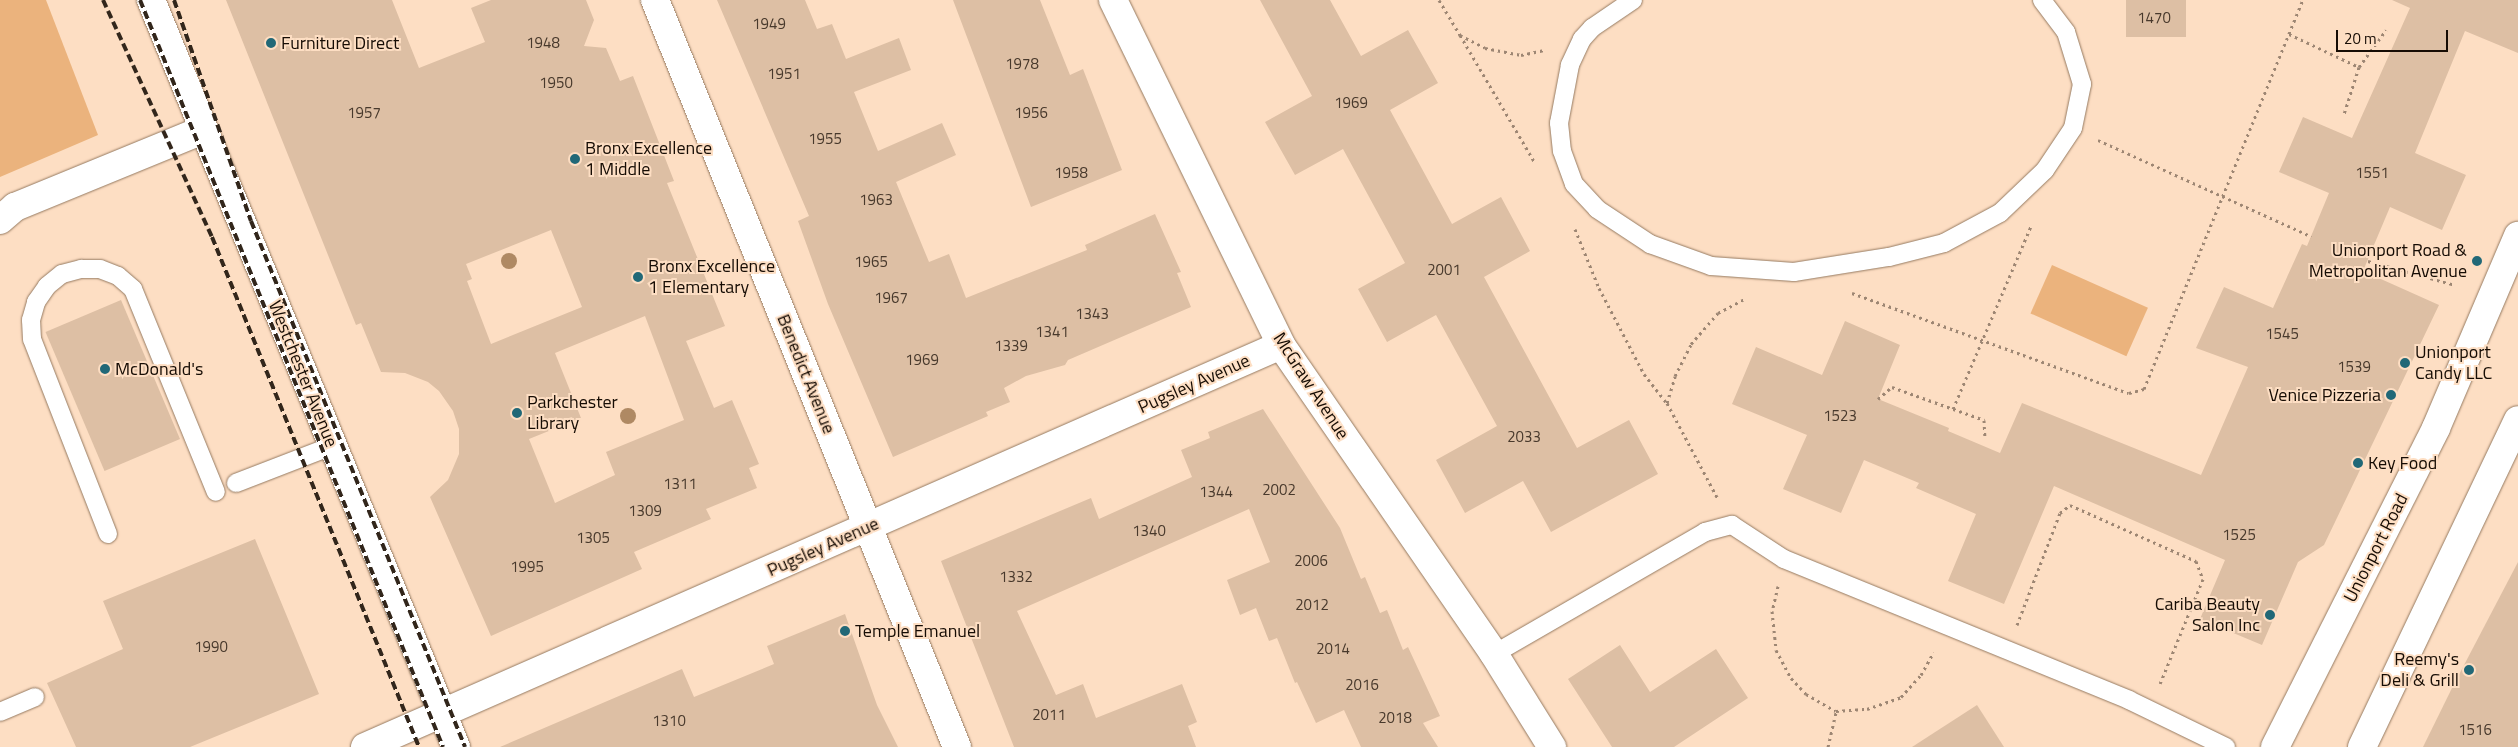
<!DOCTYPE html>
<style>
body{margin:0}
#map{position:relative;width:2518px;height:747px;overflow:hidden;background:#fddec3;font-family:"Titillium Web",sans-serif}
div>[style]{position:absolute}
.green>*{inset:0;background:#ebb37d;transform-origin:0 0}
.building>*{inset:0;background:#ddbfa4;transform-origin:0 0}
.path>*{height:3px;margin-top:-1.5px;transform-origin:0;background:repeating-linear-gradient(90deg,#9d8673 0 2.5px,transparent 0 6.5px)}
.roads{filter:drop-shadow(0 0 1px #957a61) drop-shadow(0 0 1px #957a61)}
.service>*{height:18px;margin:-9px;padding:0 9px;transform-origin:9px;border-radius:9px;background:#fff}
.minor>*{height:28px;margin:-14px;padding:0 14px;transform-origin:14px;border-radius:14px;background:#fff}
.tertiary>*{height:28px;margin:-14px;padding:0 14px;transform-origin:14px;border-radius:14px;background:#fff}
.secondary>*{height:28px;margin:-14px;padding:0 14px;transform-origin:14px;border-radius:14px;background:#fff}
.rail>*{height:4px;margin-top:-2px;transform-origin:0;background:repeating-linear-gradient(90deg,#32261b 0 8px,transparent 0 12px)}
.trees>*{width:16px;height:16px;margin:-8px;border-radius:50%;background:#af8963}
.dots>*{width:14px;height:14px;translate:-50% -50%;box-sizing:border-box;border:2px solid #fddec3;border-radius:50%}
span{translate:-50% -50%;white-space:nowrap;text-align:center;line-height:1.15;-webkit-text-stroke:4px #fddec3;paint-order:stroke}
.number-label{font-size:15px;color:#48392c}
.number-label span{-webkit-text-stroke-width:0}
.poi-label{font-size:18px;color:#160c04}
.left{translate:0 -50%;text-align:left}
.right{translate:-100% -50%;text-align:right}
.street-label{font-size:18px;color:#160c04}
.scale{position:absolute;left:2336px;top:30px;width:112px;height:22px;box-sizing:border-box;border:2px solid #160c04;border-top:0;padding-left:6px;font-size:15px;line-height:18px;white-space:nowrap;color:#160c04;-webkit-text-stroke:4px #fddec3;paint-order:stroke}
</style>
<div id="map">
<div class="green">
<i style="clip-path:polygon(0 0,46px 0,98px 135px,0 177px)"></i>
<i style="left:2052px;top:265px;width:105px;height:53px;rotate:24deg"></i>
</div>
<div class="building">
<i style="clip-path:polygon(evenodd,226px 0,392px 0,419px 68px,485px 42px,471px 8px,491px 0,586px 0,594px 20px,584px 46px,606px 48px,620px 81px,633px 76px,674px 181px,667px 183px,725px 326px,686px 341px,714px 408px,732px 400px,759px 464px,749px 468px,757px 488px,706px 509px,711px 519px,634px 552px,642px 569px,491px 636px,430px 497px,448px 480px,459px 454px,459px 429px,453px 411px,439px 391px,428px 382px,405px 373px,381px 372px,361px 323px,356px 325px,226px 0,551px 230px,582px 307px,491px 344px,467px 281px,472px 279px,466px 264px,551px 230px,226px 0,645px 316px,684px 420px,606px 452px,615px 475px,555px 503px,529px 439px,581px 418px,555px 353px,645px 316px)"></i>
<i style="clip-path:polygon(717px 0,805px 0,817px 29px,832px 24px,846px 59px,899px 38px,911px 70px,854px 92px,878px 151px,942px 123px,956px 155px,896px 182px,929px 262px,949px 254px,966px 298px,1087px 250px,1085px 245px,1155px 214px,1181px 272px,1177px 273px,1191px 307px,1068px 360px,1065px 365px,1026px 376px,1004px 388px,1010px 402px,986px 412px,988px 416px,893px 457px,828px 304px,798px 221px,809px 216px)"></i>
<i style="clip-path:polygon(953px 0,1040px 0,1070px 75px,1083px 69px,1122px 170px,1031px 207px)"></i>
<i style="clip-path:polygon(1260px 0,1330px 0,1361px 56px,1408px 30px,1438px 83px,1390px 110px,1452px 224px,1501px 197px,1530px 251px,1484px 277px,1577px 448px,1629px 420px,1658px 474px,1551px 532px,1523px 481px,1465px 513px,1436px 460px,1497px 426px,1436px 315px,1387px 342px,1358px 289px,1405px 263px,1343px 149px,1295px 175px,1265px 122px,1312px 96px)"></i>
<i style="left:2126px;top:0;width:60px;height:37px"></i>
<i style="clip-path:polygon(2392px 0,2518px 0,2518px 53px,2465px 31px,2415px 153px,2466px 175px,2442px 230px,2390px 207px,2363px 271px,2439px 305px,2324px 545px,2298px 562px,2262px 645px,2200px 619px,2225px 560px,2054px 486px,2004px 604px,1948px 581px,1976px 514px,1916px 488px,1919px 483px,1864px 460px,1841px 513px,1783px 489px,1807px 435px,1732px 404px,1756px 347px,1822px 375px,1845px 321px,1900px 345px,1878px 399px,1949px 428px,1948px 431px,2000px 453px,2022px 403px,2201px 475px,2248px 367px,2196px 348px,2224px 287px,2273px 308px,2302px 244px,2307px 246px,2329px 193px,2279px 172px,2303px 117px,2352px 138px,2410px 8px)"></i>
<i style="left:121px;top:300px;width:151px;height:82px;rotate:67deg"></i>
<i style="clip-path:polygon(1263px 409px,1340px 528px,1361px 579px,1365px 577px,1380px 613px,1387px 610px,1403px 650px,1408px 647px,1440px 716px,1423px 723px,1438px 747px,1361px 747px,1344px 710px,1316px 723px,1297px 682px,1295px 683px,1277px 638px,1269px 641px,1256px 608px,1240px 615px,1227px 580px,1270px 562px,1249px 509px,1017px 611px,1056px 695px,1083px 684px,1096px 718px,1182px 684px,1197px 722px,1188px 726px,1196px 747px,1014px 747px,941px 561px,1091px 498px,1099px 519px,1192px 477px,1181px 450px,1210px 438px,1208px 432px)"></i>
<i style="clip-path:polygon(255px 539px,319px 694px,190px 747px,76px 747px,47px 683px,123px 649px,103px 601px)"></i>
<i style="clip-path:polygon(2518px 562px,2518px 747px,2423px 747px,2452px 688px)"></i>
<i style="clip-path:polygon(845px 614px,877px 705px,898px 747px,500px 747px,682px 669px,694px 697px,774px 664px,767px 646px)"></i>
<i style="clip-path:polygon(1620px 645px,1650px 692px,1716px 649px,1748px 698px,1674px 747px,1612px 747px,1568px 679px)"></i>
<i style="clip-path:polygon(1977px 705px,2004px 747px,1912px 747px)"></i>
</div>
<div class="path">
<i style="left:1439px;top:0;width:41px;rotate:59deg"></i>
<i style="left:1460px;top:35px;width:28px;rotate:27deg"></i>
<i style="left:1485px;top:48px;width:37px;rotate:11deg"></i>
<i style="left:1521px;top:55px;width:25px;rotate:-12deg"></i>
<i style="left:2289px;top:34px;width:77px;rotate:25.2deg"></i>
<i style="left:2359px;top:67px;width:49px;rotate:107.7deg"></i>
<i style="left:1460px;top:35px;width:146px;rotate:59.6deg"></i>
<i style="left:2359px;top:67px;width:46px;rotate:-53.9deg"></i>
<i style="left:2098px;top:140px;width:234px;rotate:24.3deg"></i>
<i style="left:1575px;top:229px;width:64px;rotate:67.9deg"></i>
<i style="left:1599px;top:288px;width:97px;rotate:62.4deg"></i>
<i style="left:1644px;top:374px;width:37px;rotate:52deg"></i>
<i style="left:1667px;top:403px;width:109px;rotate:62deg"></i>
<i style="left:2368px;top:261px;width:90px;rotate:15.4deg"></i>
<i style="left:1852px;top:293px;width:294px;rotate:19.9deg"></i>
<i style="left:2129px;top:393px;width:16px;rotate:-15deg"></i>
<i style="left:2144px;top:389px;width:420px;rotate:-67.8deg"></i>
<i style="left:1878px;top:399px;width:18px;rotate:-41deg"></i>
<i style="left:1892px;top:387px;width:98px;rotate:19.7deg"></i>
<i style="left:1984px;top:420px;width:18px;rotate:87deg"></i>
<i style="left:1667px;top:403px;width:28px;rotate:-73deg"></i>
<i style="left:1675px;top:376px;width:36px;rotate:-63deg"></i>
<i style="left:1691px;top:344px;width:41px;rotate:-48.9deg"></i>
<i style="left:1718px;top:313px;width:32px;rotate:-28deg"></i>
<i style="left:1953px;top:409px;width:199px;rotate:-66.9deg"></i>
<i style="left:1778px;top:586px;width:26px;rotate:103deg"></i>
<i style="left:1772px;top:611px;width:39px;rotate:84deg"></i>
<i style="left:1776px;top:650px;width:32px;rotate:62deg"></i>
<i style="left:1791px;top:678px;width:22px;rotate:47deg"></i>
<i style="left:1806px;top:694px;width:34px;rotate:30deg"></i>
<i style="left:1836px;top:711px;width:31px;rotate:-4deg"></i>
<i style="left:1867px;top:709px;width:36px;rotate:-19deg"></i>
<i style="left:1901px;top:697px;width:30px;rotate:-48deg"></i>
<i style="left:1921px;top:675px;width:26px;rotate:-61deg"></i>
<i style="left:2017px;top:625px;width:120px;rotate:-69deg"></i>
<i style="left:2060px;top:513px;width:13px;rotate:-39deg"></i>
<i style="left:2070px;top:505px;width:138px;rotate:24deg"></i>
<i style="left:2196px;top:561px;width:19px;rotate:69deg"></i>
<i style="left:2203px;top:579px;width:113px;rotate:112.3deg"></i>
<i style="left:1828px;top:747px;width:37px;rotate:-77deg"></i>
</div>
<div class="roads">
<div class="service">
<i style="left:1633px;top:0;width:50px;rotate:145.7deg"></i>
<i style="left:1592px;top:28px;width:15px;rotate:132deg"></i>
<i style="left:1582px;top:39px;width:29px;rotate:115deg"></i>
<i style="left:1570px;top:65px;width:59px;rotate:100.7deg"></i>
<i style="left:1559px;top:123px;width:28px;rotate:84deg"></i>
<i style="left:1562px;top:151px;width:35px;rotate:70deg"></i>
<i style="left:1574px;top:184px;width:34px;rotate:47deg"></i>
<i style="left:1597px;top:209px;width:64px;rotate:33.4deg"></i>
<i style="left:1650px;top:244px;width:65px;rotate:19.8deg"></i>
<i style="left:1711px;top:266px;width:83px;rotate:4.1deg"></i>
<i style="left:1794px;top:272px;width:96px;rotate:-9deg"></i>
<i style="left:1889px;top:257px;width:57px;rotate:-14.3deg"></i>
<i style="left:1944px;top:243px;width:64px;rotate:-28.2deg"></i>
<i style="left:2000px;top:213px;width:62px;rotate:-43.7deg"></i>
<i style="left:2045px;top:170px;width:50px;rotate:-56.3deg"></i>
<i style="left:2073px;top:128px;width:45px;rotate:-78.4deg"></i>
<i style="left:2082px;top:84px;width:54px;rotate:-107.1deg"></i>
<i style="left:2066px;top:32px;width:40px;rotate:-127deg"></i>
<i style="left:236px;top:483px;width:103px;rotate:-21.1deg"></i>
<i style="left:108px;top:534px;width:209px;rotate:-111.3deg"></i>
<i style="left:32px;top:339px;width:19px;rotate:-93deg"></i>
<i style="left:31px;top:320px;width:19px;rotate:-74deg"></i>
<i style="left:36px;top:302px;width:19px;rotate:-55deg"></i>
<i style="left:47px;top:286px;width:19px;rotate:-39deg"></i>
<i style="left:62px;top:274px;width:20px;rotate:-15deg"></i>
<i style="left:81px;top:269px;width:19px"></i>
<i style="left:100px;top:269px;width:19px;rotate:21deg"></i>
<i style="left:118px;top:276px;width:20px;rotate:41deg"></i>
<i style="left:133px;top:289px;width:219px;rotate:67.8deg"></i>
<i style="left:1494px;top:654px;width:244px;rotate:-30deg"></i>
<i style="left:1705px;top:532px;width:28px;rotate:-15deg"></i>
<i style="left:1732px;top:525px;width:62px;rotate:33.2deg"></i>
<i style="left:1784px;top:559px;width:373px;rotate:22.2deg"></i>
<i style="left:2129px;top:700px;width:108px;rotate:25.9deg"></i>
<i style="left:0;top:712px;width:38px;rotate:-23deg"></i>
</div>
<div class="minor">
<i style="left:655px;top:0;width:806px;rotate:67.99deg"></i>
<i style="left:1113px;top:0;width:384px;rotate:64deg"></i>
<i style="left:1281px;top:345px;width:375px;rotate:55.4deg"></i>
<i style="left:1494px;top:654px;width:110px;rotate:58.1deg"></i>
<i style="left:365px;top:747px;width:1000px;rotate:-23.69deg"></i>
</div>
<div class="tertiary">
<i style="left:2275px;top:747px;width:357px;rotate:-63.2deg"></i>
<i style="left:2436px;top:428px;width:209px;rotate:-66.9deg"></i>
<i style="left:2362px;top:747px;width:362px;rotate:-64.5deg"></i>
</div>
<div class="secondary">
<i style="left:151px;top:0;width:807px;rotate:67.79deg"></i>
<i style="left:0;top:220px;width:20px;rotate:-41deg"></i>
<i style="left:15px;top:207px;width:203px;rotate:-22.3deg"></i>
</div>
</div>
<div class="rail">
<i style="left:103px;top:0;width:261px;rotate:65.3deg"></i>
<i style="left:212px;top:237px;width:550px;rotate:67.91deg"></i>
<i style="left:140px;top:0;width:806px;rotate:67.92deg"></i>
<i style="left:174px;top:0;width:234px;rotate:70.8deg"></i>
<i style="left:251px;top:221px;width:568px;rotate:67.86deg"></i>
</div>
<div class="trees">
<i style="left:509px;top:261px"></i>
<i style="left:628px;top:416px"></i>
</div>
<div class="dots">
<i style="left:271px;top:43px;background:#216877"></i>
<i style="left:575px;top:159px;background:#216877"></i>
<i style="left:2477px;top:261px;background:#216877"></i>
<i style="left:638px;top:277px;background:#216877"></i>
<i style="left:2405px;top:363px;background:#216877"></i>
<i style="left:105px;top:369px;background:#216877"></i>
<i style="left:2391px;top:395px;background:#216877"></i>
<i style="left:517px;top:413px;background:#216877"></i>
<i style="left:2358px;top:463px;background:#216877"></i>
<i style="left:2270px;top:615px;background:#216877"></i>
<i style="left:845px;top:631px;background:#216877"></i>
<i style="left:2469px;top:670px;background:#216877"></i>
</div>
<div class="number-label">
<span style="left:2154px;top:18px">1470</span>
<span style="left:769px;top:24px">1949</span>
<span style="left:543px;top:43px">1948</span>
<span style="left:1022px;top:64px">1978</span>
<span style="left:784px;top:74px">1951</span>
<span style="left:556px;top:83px">1950</span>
<span style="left:1351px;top:103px">1969</span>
<span style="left:364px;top:113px">1957</span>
<span style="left:1031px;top:113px">1956</span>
<span style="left:825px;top:139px">1955</span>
<span style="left:1071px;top:173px">1958</span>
<span style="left:2372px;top:173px">1551</span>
<span style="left:876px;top:200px">1963</span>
<span style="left:871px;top:262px">1965</span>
<span style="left:1444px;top:270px">2001</span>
<span style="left:891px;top:298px">1967</span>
<span style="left:1092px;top:314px">1343</span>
<span style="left:1052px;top:332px">1341</span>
<span style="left:2282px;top:334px">1545</span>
<span style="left:1011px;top:346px">1339</span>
<span style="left:922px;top:360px">1969</span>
<span style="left:2354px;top:367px">1539</span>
<span style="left:1840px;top:416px">1523</span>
<span style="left:1524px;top:437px">2033</span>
<span style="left:680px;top:484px">1311</span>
<span style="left:1279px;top:490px">2002</span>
<span style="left:1216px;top:492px">1344</span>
<span style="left:645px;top:511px">1309</span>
<span style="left:1149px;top:531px">1340</span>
<span style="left:2239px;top:535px">1525</span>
<span style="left:593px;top:538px">1305</span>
<span style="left:1311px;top:561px">2006</span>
<span style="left:527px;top:567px">1995</span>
<span style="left:1016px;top:577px">1332</span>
<span style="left:1312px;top:605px">2012</span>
<span style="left:211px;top:647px">1990</span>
<span style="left:1333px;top:649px">2014</span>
<span style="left:1362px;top:685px">2016</span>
<span style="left:1049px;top:715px">2011</span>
<span style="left:1395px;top:718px">2018</span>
<span style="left:669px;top:721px">1310</span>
<span style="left:2475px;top:730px">1516</span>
</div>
<div class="poi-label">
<span class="left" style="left:281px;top:43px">Furniture Direct</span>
<span class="left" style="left:585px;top:159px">Bronx Excellence<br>1 Middle</span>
<span class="right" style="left:2467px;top:261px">Unionport Road &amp;<br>Metropolitan Avenue</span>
<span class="left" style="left:648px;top:277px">Bronx Excellence<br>1 Elementary</span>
<span class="left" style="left:2415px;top:363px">Unionport<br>Candy LLC</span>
<span class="left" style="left:115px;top:369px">McDonald's</span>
<span class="right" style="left:2381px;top:395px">Venice Pizzeria</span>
<span class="left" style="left:527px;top:413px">Parkchester<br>Library</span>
<span class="left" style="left:2368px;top:463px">Key Food</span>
<span class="right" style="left:2260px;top:615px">Cariba Beauty<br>Salon Inc</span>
<span class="left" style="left:855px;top:631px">Temple Emanuel</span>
<span class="right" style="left:2459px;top:670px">Reemy's<br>Deli &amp; Grill</span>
</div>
<div class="street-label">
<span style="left:303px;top:374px;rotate:68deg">Westchester Avenue</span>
<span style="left:806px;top:374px;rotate:68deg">Benedict Avenue</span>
<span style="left:1194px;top:384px;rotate:-24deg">Pugsley Avenue</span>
<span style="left:1311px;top:386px;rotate:57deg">McGraw Avenue</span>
<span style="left:823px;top:547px;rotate:-24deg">Pugsley Avenue</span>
<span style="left:2376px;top:548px;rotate:-63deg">Unionport Road</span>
</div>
<div class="scale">20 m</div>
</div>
